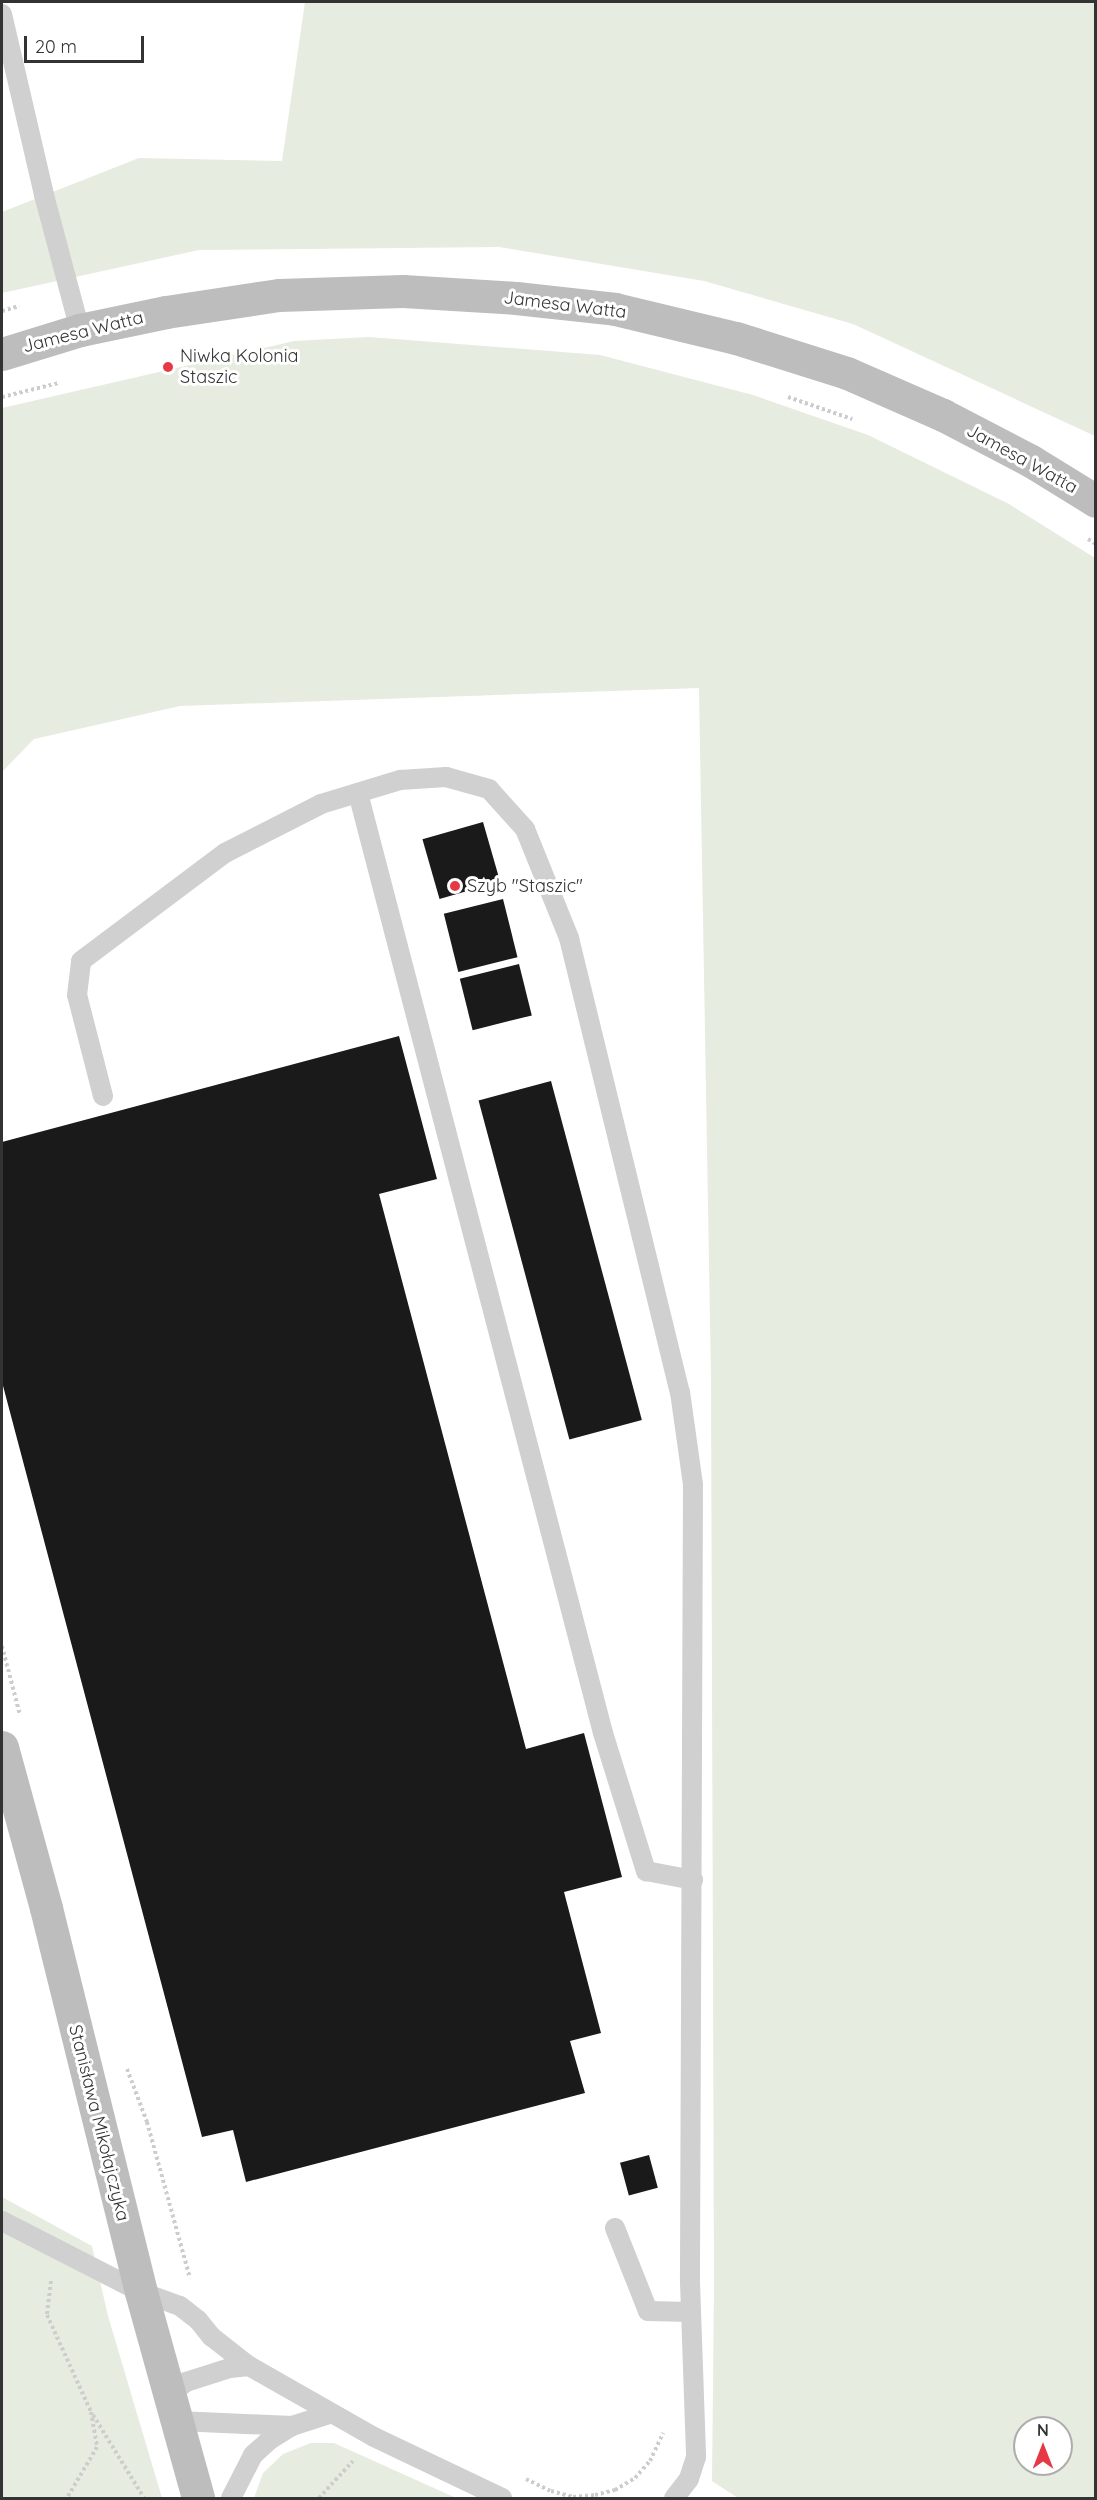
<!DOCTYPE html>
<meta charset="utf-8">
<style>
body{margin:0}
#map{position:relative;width:1097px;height:2500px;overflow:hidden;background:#fff;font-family:Quicksand,sans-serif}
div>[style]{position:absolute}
.green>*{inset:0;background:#e6ecdf}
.building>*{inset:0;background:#1a1a1a;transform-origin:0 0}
.path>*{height:4px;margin-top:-2px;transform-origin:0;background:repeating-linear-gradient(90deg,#cdcdcd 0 3px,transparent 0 6px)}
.lane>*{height:20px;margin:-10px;padding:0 10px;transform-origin:10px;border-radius:10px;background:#d0d0d0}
.secondary>*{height:33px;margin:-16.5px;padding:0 16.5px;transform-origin:16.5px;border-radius:16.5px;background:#bdbdbd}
.dots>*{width:16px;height:16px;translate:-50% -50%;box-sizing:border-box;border:3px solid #fff;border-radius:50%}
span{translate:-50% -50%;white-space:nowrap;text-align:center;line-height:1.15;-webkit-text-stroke:6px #fff;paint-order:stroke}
.street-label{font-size:18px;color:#333}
.poi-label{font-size:18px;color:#333}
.left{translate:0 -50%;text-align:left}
.frame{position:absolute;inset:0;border:3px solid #333;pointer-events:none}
.north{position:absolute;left:1013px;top:2416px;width:60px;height:60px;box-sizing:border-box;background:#fff;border:2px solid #adadad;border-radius:50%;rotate:0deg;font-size:16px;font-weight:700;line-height:24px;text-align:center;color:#333}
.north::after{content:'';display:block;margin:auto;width:21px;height:27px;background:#e63946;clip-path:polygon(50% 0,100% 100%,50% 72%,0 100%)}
.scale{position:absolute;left:24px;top:36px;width:120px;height:27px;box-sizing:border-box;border:3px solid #333;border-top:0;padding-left:8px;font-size:18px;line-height:21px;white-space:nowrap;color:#333;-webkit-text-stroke:4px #fff;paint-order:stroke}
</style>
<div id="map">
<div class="green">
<i style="clip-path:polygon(305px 2px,1095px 2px,1095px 436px,853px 324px,704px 281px,499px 247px,199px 250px,2px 293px,2px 212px,139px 158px,282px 161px)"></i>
<i style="clip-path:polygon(evenodd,369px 337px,600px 355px,753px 395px,868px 435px,1009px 504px,1095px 558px,1095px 2498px,738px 2498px,712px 2481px,714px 2287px,711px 1378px,699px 688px,180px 706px,34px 739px,2px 772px,2px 408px,294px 341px,369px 337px,1025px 2428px,1061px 2428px,1061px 2464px,1025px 2464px,1025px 2428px)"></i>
<i style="clip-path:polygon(2px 2197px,92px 2246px,108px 2316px,162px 2498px,2px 2498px)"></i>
<i style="clip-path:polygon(311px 2443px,334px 2443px,456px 2498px,254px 2498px,263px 2473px,283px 2454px)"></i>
</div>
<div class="building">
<i style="left:483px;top:822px;width:62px;height:63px;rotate:74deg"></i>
<i style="left:503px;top:899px;width:60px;height:61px;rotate:76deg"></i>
<i style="left:519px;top:964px;width:53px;height:61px;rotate:76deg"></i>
<i style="clip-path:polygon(399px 1036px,437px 1179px,379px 1194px,526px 1749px,584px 1733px,622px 1877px,564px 1892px,601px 2033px,570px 2041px,585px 2093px,246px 2182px,233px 2130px,202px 2137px,2px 1382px,2px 1142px)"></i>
<i style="left:551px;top:1081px;width:351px;height:75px;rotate:75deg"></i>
<i style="left:649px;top:2155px;width:34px;height:30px;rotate:75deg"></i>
</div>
<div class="path">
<i style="left:2px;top:311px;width:18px;rotate:-16deg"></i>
<i style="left:2px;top:397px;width:59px;rotate:-13.8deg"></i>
<i style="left:788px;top:397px;width:68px;rotate:19deg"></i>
<i style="left:1088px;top:539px;width:9px;rotate:32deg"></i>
<i style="left:2px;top:1646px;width:71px;rotate:75.4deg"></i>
<i style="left:127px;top:2069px;width:57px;rotate:69.3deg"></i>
<i style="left:147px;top:2122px;width:162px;rotate:74.6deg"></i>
<i style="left:51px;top:2281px;width:34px;rotate:97deg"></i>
<i style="left:47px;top:2315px;width:107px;rotate:65.6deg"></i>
<i style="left:91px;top:2412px;width:36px;rotate:80deg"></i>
<i style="left:97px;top:2447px;width:59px;rotate:120.5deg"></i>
<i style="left:93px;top:2415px;width:97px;rotate:58.4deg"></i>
<i style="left:526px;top:2479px;width:28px;rotate:26deg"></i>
<i style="left:551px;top:2491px;width:23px;rotate:15deg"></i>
<i style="left:573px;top:2497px;width:22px;rotate:-5deg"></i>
<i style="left:595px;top:2495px;width:21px;rotate:-14deg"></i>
<i style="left:615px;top:2490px;width:23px;rotate:-31deg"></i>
<i style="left:635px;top:2478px;width:23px;rotate:-49deg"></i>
<i style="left:650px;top:2461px;width:31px;rotate:-65deg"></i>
<i style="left:319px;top:2498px;width:50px;rotate:-47.4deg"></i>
</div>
<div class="lane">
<i style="left:2px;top:14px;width:186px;rotate:76.9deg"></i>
<i style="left:44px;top:195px;width:140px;rotate:75.1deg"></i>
<i style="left:358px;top:793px;width:971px;rotate:75.39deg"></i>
<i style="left:603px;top:1733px;width:145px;rotate:72.7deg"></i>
<i style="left:646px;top:1871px;width:48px;rotate:10.8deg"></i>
<i style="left:103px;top:1096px;width:104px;rotate:-104.4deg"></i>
<i style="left:77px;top:995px;width:34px;rotate:-83deg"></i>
<i style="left:81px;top:961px;width:180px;rotate:-36.9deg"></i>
<i style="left:225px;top:853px;width:108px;rotate:-27deg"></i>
<i style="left:321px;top:804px;width:83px;rotate:-16.9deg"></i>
<i style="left:400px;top:780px;width:46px;rotate:-3.7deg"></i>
<i style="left:446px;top:777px;width:45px;rotate:15.6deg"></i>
<i style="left:489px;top:789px;width:54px;rotate:48deg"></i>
<i style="left:525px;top:829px;width:118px;rotate:68deg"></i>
<i style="left:569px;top:938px;width:467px;rotate:76.3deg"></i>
<i style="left:680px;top:1392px;width:94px;rotate:82deg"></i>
<i style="left:693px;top:1485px;width:797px;rotate:90.22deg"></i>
<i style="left:690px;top:2282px;width:175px;rotate:88deg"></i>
<i style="left:696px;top:2457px;width:23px;rotate:108deg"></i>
<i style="left:689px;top:2479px;width:24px;rotate:128deg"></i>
<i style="left:2px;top:2221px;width:156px;rotate:27.1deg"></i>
<i style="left:141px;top:2292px;width:41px;rotate:19.7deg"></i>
<i style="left:180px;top:2306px;width:23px;rotate:38deg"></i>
<i style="left:198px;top:2320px;width:22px;rotate:51deg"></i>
<i style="left:212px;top:2337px;width:47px;rotate:38.1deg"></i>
<i style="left:249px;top:2366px;width:144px;rotate:29.6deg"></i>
<i style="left:374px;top:2437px;width:142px;rotate:25.5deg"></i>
<i style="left:615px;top:2228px;width:89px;rotate:68.3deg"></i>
<i style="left:648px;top:2311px;width:43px;rotate:1.3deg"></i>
<i style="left:170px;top:2394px;width:20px;rotate:-37deg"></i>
<i style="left:186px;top:2382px;width:46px;rotate:-17.7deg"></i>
<i style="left:230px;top:2368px;width:19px;rotate:-6deg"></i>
<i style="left:178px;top:2421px;width:114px;rotate:2.5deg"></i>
<i style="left:231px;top:2498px;width:48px;rotate:-62.9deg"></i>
<i style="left:253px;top:2455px;width:24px;rotate:-42deg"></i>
<i style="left:271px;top:2439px;width:25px;rotate:-32deg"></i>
<i style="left:292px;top:2426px;width:40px;rotate:-18deg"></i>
</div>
<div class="secondary">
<i style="left:2px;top:354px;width:82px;rotate:-17.1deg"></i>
<i style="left:80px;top:330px;width:88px;rotate:-11.8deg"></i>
<i style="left:166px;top:312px;width:114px;rotate:-8.6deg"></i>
<i style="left:279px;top:295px;width:124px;rotate:-1.8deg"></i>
<i style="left:403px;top:291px;width:113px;rotate:3.5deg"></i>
<i style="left:516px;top:298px;width:100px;rotate:6.3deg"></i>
<i style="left:615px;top:309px;width:124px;rotate:13.5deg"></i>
<i style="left:736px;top:338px;width:116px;rotate:17.5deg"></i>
<i style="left:847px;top:373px;width:105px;rotate:23.6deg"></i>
<i style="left:943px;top:415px;width:99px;rotate:27.6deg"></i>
<i style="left:1031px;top:461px;width:76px;rotate:31.6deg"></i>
<i style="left:2px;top:1747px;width:167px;rotate:74.7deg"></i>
<i style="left:46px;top:1908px;width:396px;rotate:76.1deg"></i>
<i style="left:141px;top:2292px;width:214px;rotate:74.5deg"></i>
</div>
<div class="dots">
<i style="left:168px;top:367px;background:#e63946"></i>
<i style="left:455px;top:886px;background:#e63946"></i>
</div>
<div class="street-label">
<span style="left:565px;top:305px;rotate:7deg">Jamesa Watta</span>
<span style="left:83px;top:332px;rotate:-14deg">Jamesa Watta</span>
<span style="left:1022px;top:459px;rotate:29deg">Jamesa Watta</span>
<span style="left:99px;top:2123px;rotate:76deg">Stanisława Mikołajczyka</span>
</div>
<div class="poi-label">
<span class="left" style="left:180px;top:367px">Niwka Kolonia<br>Staszic</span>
<span class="left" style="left:467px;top:886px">Szyb "Staszic"</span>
</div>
<div class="frame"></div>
<div class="north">N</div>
<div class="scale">20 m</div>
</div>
